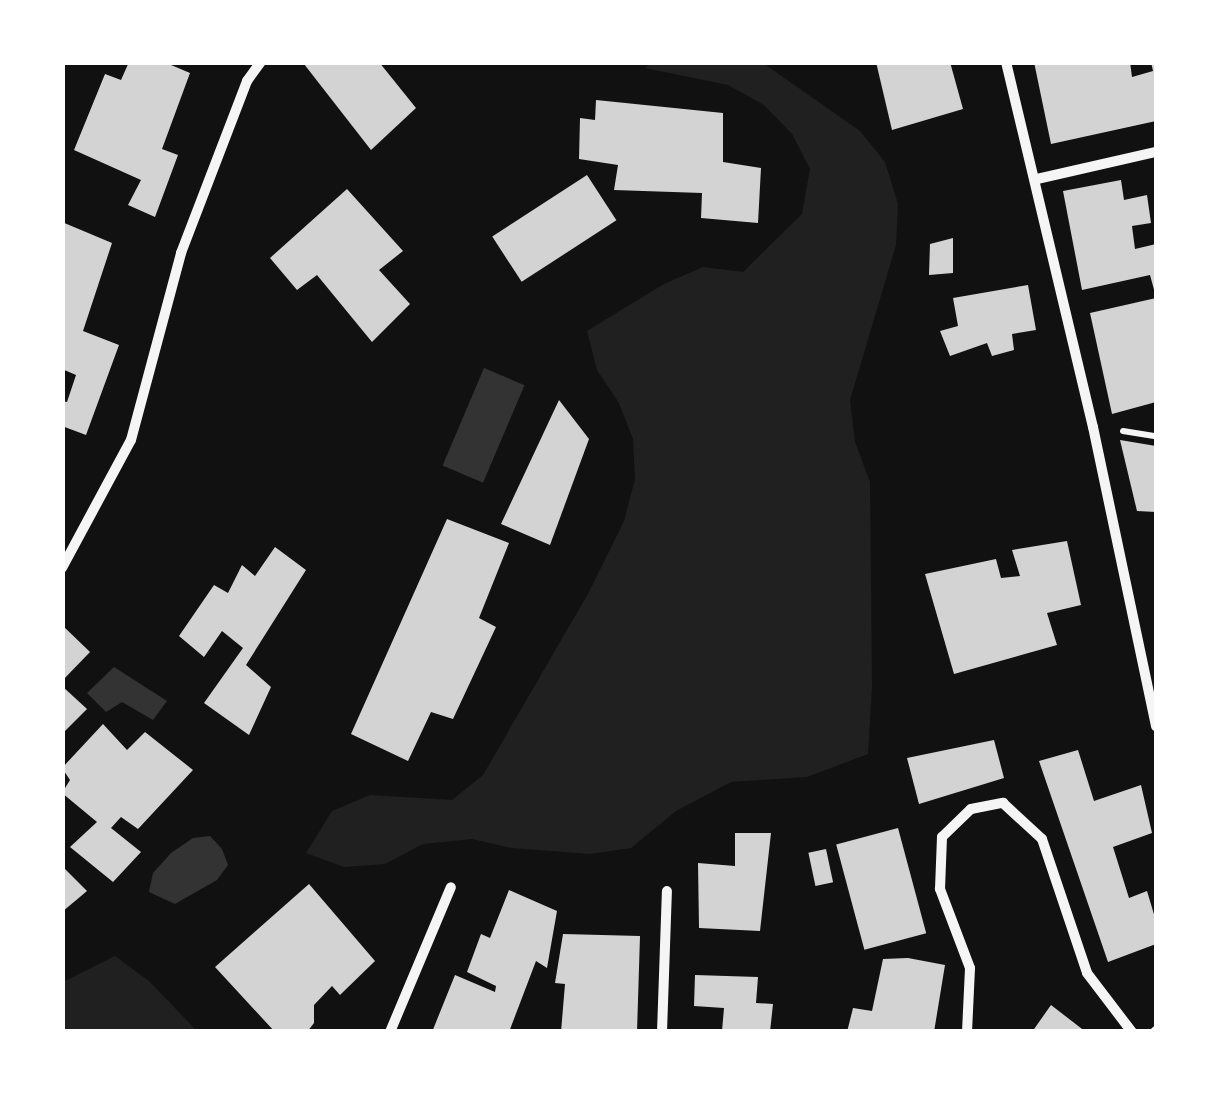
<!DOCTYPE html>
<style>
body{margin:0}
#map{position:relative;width:1219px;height:1094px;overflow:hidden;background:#111;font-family:"Source Sans 3",sans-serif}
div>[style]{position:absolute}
.green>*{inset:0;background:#202020}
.water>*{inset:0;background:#333;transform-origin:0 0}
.building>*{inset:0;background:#d3d3d3;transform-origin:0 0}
.path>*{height:6px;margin:-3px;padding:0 3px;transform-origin:3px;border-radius:3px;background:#f5f5f5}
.minor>*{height:10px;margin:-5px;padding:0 5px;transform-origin:5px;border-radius:5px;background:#f5f5f5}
span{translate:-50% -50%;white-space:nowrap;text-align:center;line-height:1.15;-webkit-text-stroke:8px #fff;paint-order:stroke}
.frame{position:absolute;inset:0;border:65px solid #fff;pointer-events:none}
</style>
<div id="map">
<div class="green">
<i style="clip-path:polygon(653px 62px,763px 63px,860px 131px,885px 162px,898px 204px,896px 245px,850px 400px,855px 442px,870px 482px,872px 687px,868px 754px,807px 777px,731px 782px,676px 811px,631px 848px,590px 854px,511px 848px,472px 839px,423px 844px,385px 864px,344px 867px,306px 853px,332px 811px,370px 795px,452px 800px,483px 775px,589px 592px,624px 521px,635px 479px,633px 439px,619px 403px,597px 370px,587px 331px,664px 284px,703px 267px,743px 272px,802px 214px,810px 169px,792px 134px,764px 105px,728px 85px,645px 68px)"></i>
<i style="clip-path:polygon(115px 956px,149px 981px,197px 1031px,63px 1031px,63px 982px)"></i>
</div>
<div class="water">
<i style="left:484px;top:368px;width:44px;height:106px;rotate:23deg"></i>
<i style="clip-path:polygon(114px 667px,167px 701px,153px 720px,122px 702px,106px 712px,87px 693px)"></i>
<i style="clip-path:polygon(210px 836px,222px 849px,228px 865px,217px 880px,175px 904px,149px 892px,153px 873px,171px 853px,193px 838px)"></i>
</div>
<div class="building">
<i style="clip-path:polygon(129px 62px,164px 62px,190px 73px,162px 149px,178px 155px,155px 217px,128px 205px,141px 180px,74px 150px,105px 74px,121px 80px)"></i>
<i style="clip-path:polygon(379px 62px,416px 108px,371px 150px,304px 64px)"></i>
<i style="clip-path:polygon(876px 62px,950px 62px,963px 109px,892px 130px)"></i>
<i style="clip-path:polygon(1034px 62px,1130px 62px,1132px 77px,1153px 71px,1151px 62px,1156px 62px,1156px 121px,1051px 144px)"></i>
<i style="clip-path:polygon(596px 100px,723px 113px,723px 162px,761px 168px,758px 223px,701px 218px,702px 193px,614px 190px,618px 165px,579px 159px,580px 118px,595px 120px)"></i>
<i style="left:587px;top:175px;width:54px;height:113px;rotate:57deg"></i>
<i style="clip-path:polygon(1121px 180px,1124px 200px,1147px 195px,1151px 223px,1132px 226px,1135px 249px,1156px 244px,1156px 297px,1150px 275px,1082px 290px,1063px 191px)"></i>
<i style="clip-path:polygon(347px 189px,403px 251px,379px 270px,410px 304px,372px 342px,317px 275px,297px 290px,270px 258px)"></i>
<i style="clip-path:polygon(62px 222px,112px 243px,83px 331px,119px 345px,86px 435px,62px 426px,62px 401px,67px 402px,76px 375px,62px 369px)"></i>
<i style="clip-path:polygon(953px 238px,953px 273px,929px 275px,930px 244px)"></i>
<i style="clip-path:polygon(1028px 285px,1036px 330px,1012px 334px,1014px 350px,992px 356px,987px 343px,950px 356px,940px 331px,958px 326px,953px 298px)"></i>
<i style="clip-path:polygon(1156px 298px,1156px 402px,1112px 414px,1090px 313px)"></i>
<i style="clip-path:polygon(559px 400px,589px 439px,550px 545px,501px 524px)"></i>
<i style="clip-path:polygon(1120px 440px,1156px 446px,1156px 512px,1137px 511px)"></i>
<i style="clip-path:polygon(447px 519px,509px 543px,479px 618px,496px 627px,453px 719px,431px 712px,408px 761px,351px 734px)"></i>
<i style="clip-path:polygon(1067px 541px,1081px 605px,1047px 613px,1057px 645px,954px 674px,925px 574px,996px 559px,1001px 578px,1020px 576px,1012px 550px)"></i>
<i style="clip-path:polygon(275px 547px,306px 570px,246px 665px,271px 687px,249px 735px,204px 703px,243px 648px,222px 631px,204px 657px,179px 636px,214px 585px,228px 593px,242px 565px,255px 576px)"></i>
<i style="clip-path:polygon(62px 625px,90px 652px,62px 681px)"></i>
<i style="clip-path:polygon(62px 686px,87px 709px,62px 734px)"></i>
<i style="clip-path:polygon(103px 724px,127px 750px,145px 732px,193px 770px,138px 829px,121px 817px,111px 828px,141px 852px,113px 882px,70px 847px,97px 822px,62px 793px,70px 780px,62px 768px)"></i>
<i style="clip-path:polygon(994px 740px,1004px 778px,919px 804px,907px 758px)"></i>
<i style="clip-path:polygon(1078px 750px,1094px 801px,1141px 785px,1152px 833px,1113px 847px,1129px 898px,1147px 891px,1156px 921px,1156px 944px,1108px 962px,1039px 761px)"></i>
<i style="left:898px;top:828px;width:109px;height:64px;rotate:75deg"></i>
<i style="clip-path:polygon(735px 833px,771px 833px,760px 931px,699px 928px,698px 863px,735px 866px)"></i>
<i style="left:826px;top:849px;width:34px;height:18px;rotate:78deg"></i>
<i style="clip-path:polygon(62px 866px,87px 891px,62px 912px)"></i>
<i style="clip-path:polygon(309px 884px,375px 961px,340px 995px,332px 986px,314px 1005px,314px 1023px,307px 1032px,275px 1032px,215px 967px)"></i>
<i style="clip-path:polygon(509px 890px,557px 911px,547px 968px,536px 961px,509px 1032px,432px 1032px,455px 975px,495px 992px,496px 986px,467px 972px,481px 934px,490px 938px)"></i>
<i style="clip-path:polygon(563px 934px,640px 936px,637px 1032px,561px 1032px,565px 984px,555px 983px)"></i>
<i style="clip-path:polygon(908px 958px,945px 965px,934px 1032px,847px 1032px,853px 1008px,872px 1011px,883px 959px)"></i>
<i style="clip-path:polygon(695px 975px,758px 977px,756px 1003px,773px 1004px,770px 1032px,722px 1031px,724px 1008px,694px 1006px)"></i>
<i style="clip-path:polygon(1051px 1005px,1086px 1032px,1032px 1032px)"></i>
</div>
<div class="path">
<i style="left:1123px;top:431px;width:33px;rotate:9deg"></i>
</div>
<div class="minor">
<i style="left:1006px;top:62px;width:375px;rotate:76.6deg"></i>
<i style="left:1093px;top:427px;width:306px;rotate:78.1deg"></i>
<i style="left:1037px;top:179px;width:122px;rotate:-12.8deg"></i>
<i style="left:62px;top:568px;width:145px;rotate:-61.7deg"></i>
<i style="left:131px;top:440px;width:194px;rotate:-75deg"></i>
<i style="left:181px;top:253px;width:184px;rotate:-69deg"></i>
<i style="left:247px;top:81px;width:24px;rotate:-54deg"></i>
<i style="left:390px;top:1032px;width:157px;rotate:-67.2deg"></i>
<i style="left:662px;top:1032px;width:141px;rotate:-88deg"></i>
<i style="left:967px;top:1032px;width:64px;rotate:-87.3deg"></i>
<i style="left:970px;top:968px;width:85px;rotate:-110.8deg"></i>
<i style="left:940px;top:889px;width:52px;rotate:-87.8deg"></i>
<i style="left:942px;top:837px;width:40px;rotate:-44deg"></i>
<i style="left:971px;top:809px;width:33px;rotate:-11deg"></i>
<i style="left:1003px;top:803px;width:53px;rotate:42.7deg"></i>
<i style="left:1042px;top:839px;width:141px;rotate:71.4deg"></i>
<i style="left:1087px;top:973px;width:74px;rotate:52.7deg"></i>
<i style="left:1155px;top:1032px;width:1px;rotate:-45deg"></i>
</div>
<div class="frame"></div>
</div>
